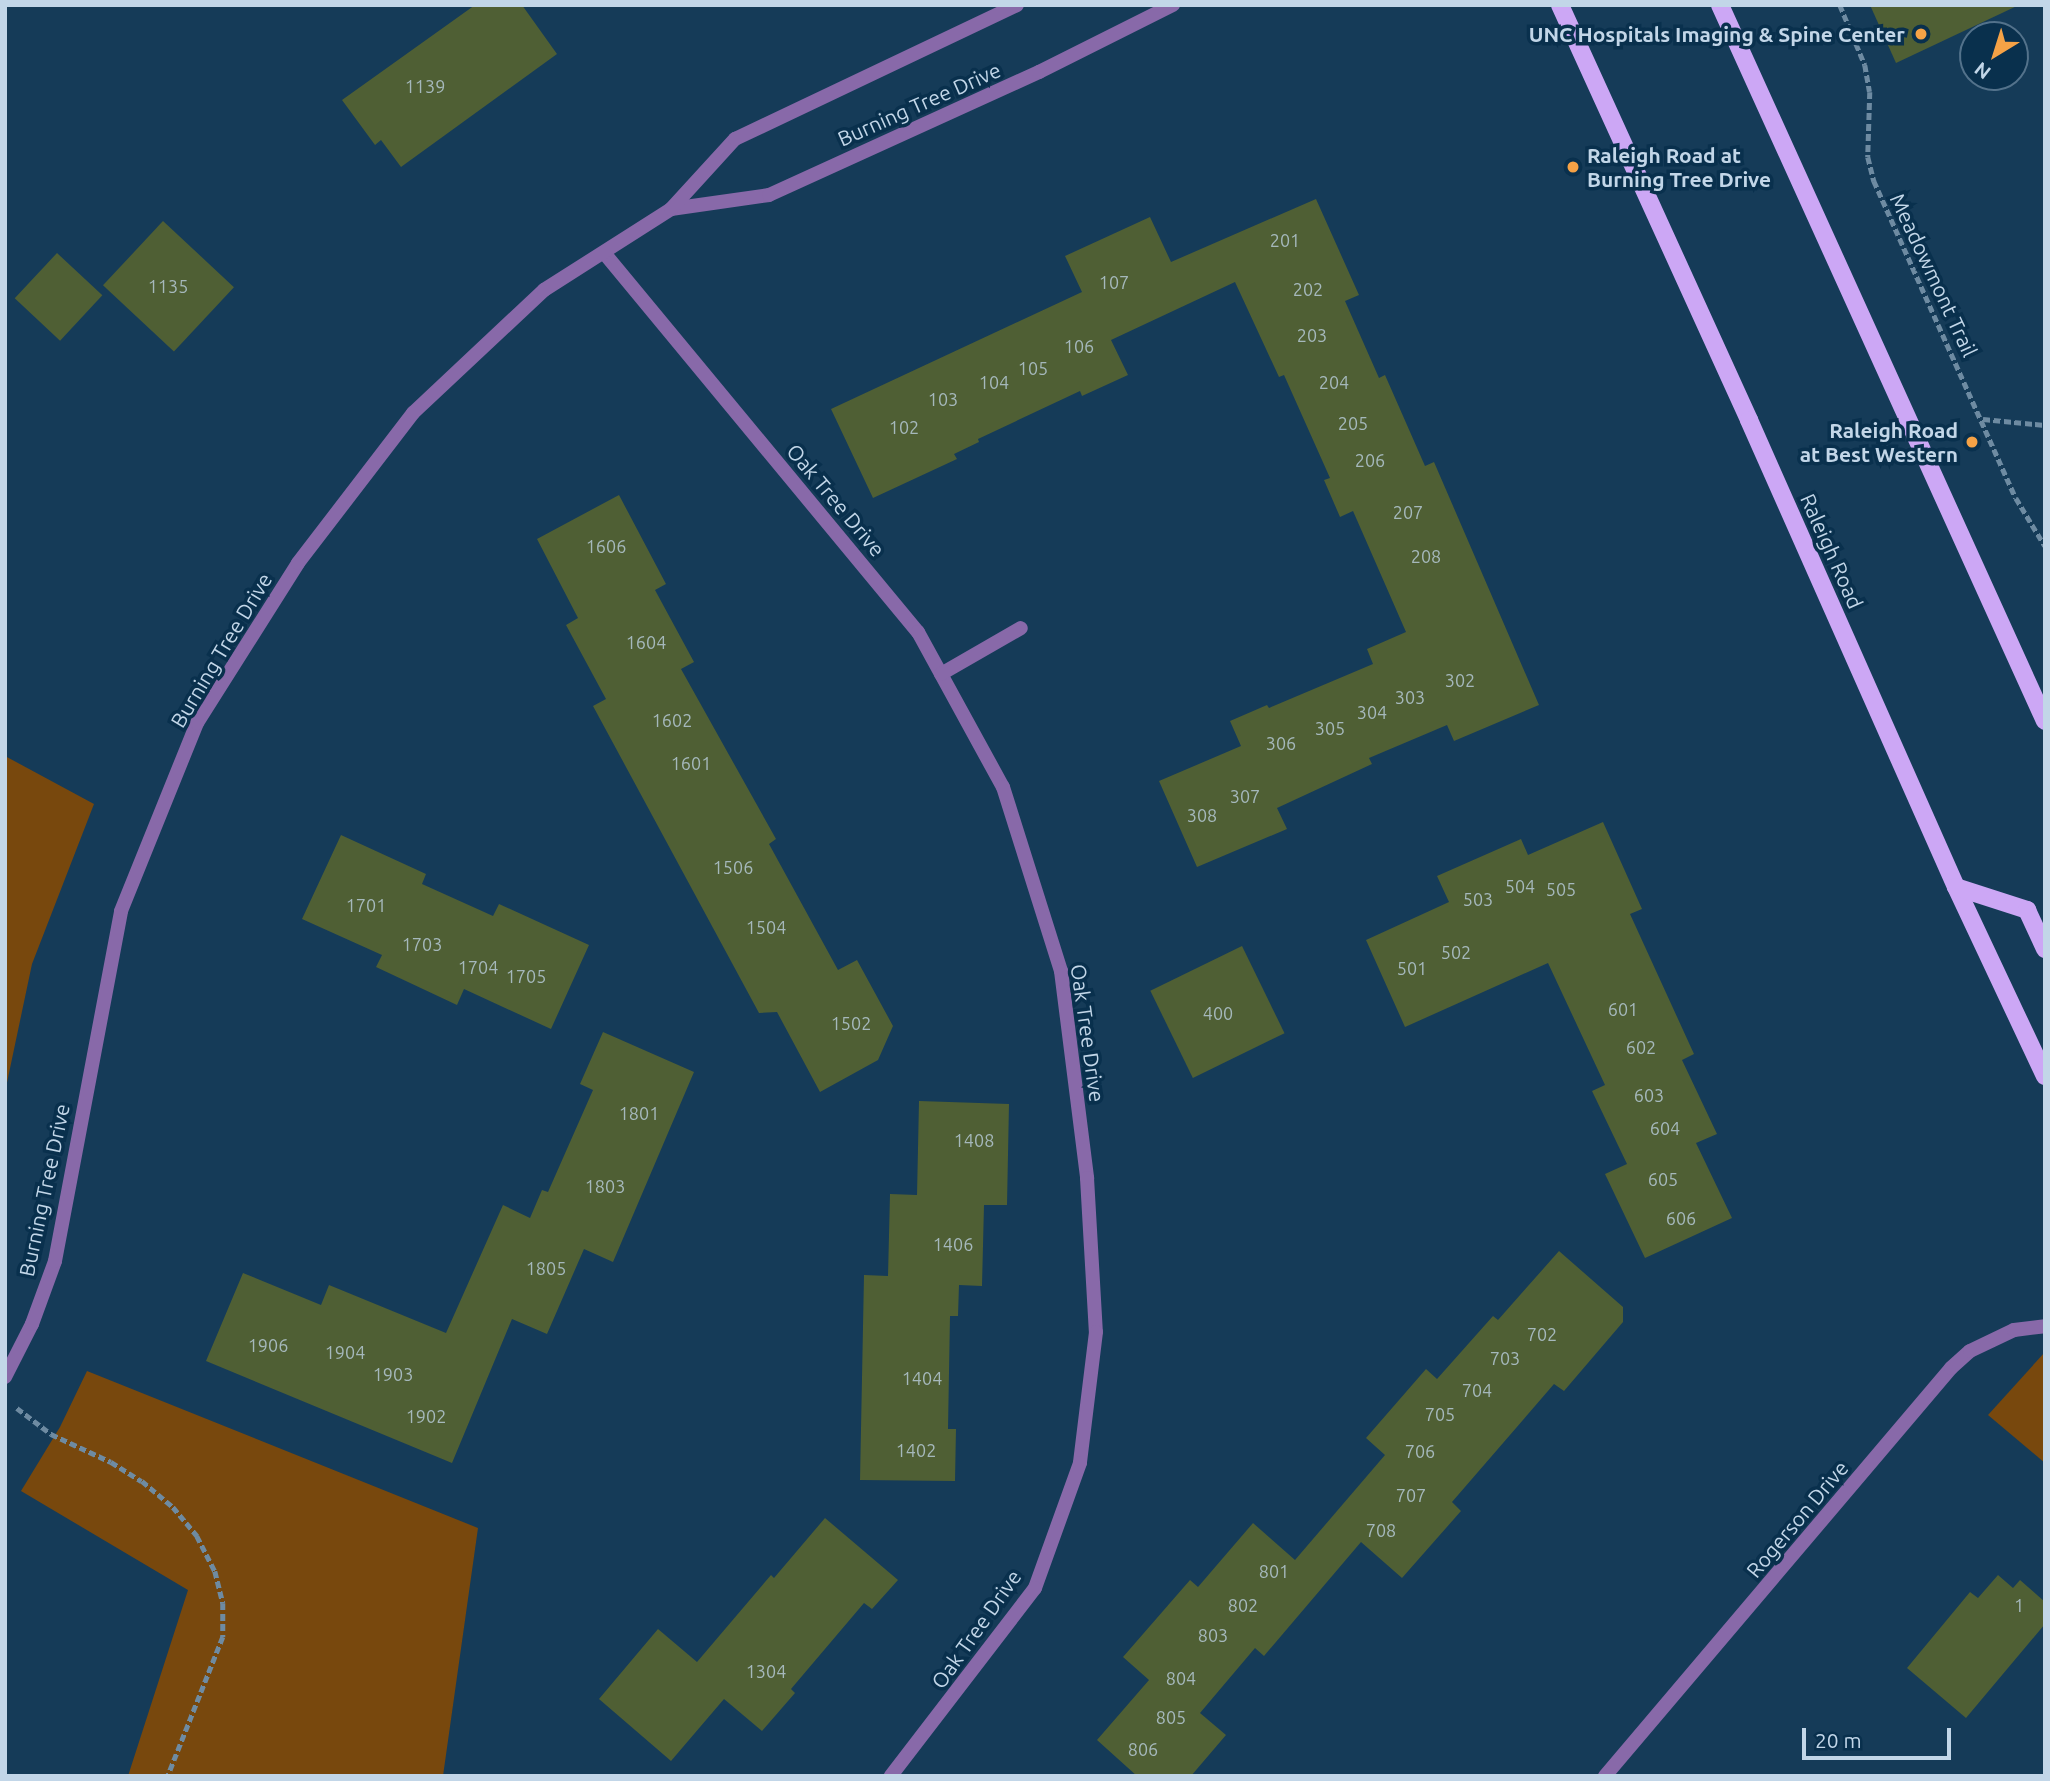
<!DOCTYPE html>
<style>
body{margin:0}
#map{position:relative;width:2050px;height:1781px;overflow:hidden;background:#153b58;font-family:Ubuntu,sans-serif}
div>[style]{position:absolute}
.green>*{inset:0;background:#78480d}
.building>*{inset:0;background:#4f5f34;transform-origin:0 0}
.path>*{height:4.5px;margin-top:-2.25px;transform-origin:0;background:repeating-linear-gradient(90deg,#6e8ba2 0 7px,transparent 0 10.5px)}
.lane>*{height:14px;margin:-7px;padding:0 7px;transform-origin:7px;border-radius:7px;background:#8869a9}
.street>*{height:14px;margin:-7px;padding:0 7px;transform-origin:7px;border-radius:7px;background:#8869a9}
.primary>*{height:18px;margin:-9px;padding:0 9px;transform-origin:9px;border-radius:9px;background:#cca7f5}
.dots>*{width:19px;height:19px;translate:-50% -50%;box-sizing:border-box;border:4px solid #09304d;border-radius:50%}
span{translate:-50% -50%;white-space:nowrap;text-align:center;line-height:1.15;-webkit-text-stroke:7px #09304d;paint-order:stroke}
.number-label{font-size:18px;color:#a5b8bb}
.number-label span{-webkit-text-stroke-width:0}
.poi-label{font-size:21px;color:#c2d6e8;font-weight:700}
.right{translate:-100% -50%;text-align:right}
.left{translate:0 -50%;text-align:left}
.street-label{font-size:21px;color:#c2d6e8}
.frame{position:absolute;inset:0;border:7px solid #c2d6e8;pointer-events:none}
.north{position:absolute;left:1959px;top:21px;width:70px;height:70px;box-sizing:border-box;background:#09304d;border:2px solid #53728b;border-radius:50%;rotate:218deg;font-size:19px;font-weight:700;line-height:28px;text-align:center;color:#c2d6e8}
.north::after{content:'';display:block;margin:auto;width:24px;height:32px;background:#f5a246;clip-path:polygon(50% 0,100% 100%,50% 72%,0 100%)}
.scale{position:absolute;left:1802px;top:1728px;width:149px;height:32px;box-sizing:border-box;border:4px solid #c2d6e8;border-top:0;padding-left:9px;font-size:21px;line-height:24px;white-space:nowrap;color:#c2d6e8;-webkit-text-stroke:5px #09304d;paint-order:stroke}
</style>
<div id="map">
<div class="green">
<i style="clip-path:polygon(5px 756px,94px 804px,32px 964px,5px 1092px)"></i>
<i style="clip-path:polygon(2045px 1352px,2045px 1463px,1988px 1415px)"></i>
<i style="clip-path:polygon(87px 1371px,478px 1528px,443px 1776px,128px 1776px,188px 1590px,21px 1491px,60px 1427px)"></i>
</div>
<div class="building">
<i style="clip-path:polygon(475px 5px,522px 5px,557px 54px,401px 167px,381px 140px,375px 145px,342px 100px)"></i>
<i style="clip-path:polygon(1870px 5px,2019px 5px,1896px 63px)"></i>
<i style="clip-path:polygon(1316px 199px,1359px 295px,1345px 301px,1379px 378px,1385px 375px,1425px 466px,1434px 462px,1539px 705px,1454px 741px,1447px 725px,1369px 758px,1372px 764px,1277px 808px,1287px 829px,1197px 867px,1159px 781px,1241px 746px,1230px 721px,1267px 705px,1269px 708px,1373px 664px,1367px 649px,1406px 632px,1353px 511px,1340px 517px,1324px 480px,1330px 478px,1284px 375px,1279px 377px,1235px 282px,1111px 340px,1128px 375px,1082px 396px,1080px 391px,978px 439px,979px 442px,954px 454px,957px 459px,873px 498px,831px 409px,1082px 292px,1065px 256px,1150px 217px,1171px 262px)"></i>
<i style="left:163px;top:221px;width:97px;height:88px;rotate:43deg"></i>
<i style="left:57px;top:253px;width:62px;height:62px;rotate:43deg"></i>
<i style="clip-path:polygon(619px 495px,666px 584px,655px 590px,694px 662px,681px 669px,776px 839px,769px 844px,838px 970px,857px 960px,893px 1026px,878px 1060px,820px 1092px,777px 1012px,759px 1013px,593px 706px,606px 699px,566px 625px,578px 618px,537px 539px)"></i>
<i style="clip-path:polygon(1603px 822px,1642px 909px,1630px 914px,1694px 1054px,1682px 1060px,1717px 1134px,1696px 1143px,1732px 1218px,1645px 1258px,1605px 1174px,1627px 1164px,1592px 1091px,1605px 1085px,1548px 963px,1405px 1027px,1366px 940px,1449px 902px,1437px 876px,1521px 839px,1528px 855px)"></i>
<i style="clip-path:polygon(341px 835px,426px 874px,422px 884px,493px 916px,499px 904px,589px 945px,551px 1029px,464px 989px,457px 1005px,376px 967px,382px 955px,302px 919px)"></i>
<i style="left:1242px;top:946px;width:97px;height:102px;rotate:64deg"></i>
<i style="clip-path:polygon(603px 1032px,694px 1072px,613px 1262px,584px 1249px,547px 1334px,512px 1319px,452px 1463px,206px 1361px,243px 1273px,321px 1305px,329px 1285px,446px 1333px,503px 1205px,530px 1218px,542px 1190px,548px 1192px,593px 1090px,580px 1084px)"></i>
<i style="clip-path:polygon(919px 1101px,1009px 1104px,1007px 1205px,984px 1205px,982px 1286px,959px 1285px,958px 1316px,950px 1316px,948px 1429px,956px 1429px,955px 1481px,860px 1480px,864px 1275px,888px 1276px,890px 1194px,917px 1195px)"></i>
<i style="clip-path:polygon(1559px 1251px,1623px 1307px,1623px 1322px,1564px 1391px,1554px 1384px,1452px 1502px,1461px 1511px,1402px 1578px,1361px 1542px,1264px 1656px,1255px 1648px,1200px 1713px,1226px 1735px,1191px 1776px,1137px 1776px,1097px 1740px,1149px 1680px,1123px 1657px,1190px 1580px,1198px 1587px,1253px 1523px,1295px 1560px,1385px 1455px,1366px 1438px,1426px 1369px,1437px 1379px,1493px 1316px,1498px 1320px)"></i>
<i style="clip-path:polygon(825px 1518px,898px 1580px,872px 1609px,864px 1603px,791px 1689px,795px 1693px,762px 1731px,724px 1699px,671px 1761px,599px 1699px,658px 1629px,697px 1662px,771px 1575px,774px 1578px)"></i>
<i style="clip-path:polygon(1998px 1575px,2013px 1588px,2020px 1580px,2045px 1602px,2045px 1624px,1966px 1718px,1907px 1668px,1970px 1592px,1978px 1598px)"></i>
</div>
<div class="path">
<i style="left:1840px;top:5px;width:65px;rotate:67.4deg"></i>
<i style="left:1865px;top:65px;width:27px;rotate:80deg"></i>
<i style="left:1870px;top:92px;width:65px;rotate:91.8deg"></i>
<i style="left:1868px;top:157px;width:25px;rotate:76deg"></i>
<i style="left:1874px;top:181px;width:347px;rotate:65.9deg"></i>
<i style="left:2016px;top:498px;width:56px;rotate:58.9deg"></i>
<i style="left:1983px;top:419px;width:62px;rotate:5.5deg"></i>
<i style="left:17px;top:1408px;width:43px;rotate:37.4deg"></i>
<i style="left:51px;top:1434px;width:66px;rotate:25deg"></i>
<i style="left:111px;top:1462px;width:36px;rotate:32deg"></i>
<i style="left:142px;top:1481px;width:40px;rotate:40deg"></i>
<i style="left:173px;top:1507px;width:38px;rotate:50deg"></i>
<i style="left:197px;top:1536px;width:39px;rotate:63deg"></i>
<i style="left:215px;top:1571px;width:33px;rotate:76deg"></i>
<i style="left:223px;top:1603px;width:34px;rotate:90deg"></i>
<i style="left:223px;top:1637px;width:149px;rotate:111.6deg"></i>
</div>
<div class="lane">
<i style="left:605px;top:254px;width:491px;rotate:50.4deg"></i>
<i style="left:918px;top:632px;width:177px;rotate:61.3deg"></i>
<i style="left:1003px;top:787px;width:193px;rotate:72.5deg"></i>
<i style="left:1061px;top:971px;width:209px;rotate:82.8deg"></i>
<i style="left:1087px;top:1178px;width:154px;rotate:86.7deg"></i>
<i style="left:1096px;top:1332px;width:132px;rotate:97deg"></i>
<i style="left:1080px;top:1463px;width:133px;rotate:109.8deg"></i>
<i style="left:1035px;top:1588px;width:237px;rotate:127.5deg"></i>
<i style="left:941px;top:674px;width:92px;rotate:-29.9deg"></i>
</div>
<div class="street">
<i style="left:671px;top:209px;width:99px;rotate:-8.1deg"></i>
<i style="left:769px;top:195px;width:297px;rotate:-24.5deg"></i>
<i style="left:1039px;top:72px;width:150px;rotate:-26.6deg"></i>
<i style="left:5px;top:1377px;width:59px;rotate:-63deg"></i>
<i style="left:32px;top:1324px;width:67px;rotate:-69.9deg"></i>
<i style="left:55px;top:1261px;width:356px;rotate:-79.3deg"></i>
<i style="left:121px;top:911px;width:203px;rotate:-68deg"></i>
<i style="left:197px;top:723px;width:189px;rotate:-57.7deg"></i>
<i style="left:298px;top:563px;width:189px;rotate:-52.5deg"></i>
<i style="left:413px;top:413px;width:180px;rotate:-43.2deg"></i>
<i style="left:544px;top:290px;width:151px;rotate:-32.5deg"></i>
<i style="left:671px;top:209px;width:95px;rotate:-47.6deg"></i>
<i style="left:735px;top:139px;width:312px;rotate:-25.4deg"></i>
<i style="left:1605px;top:1776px;width:535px;rotate:-49.7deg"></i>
<i style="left:1951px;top:1368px;width:25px;rotate:-42deg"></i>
<i style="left:1970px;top:1351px;width:49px;rotate:-25.5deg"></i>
<i style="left:2014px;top:1330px;width:31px;rotate:-7deg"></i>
</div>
<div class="primary">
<i style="left:1560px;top:5px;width:456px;rotate:65.5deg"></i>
<i style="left:1749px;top:420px;width:511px;rotate:66.09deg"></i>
<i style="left:1956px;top:887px;width:209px;rotate:64.8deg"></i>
<i style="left:1720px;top:5px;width:786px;rotate:65.59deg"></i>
<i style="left:1956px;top:887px;width:75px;rotate:17.9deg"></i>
<i style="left:2027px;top:910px;width:43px;rotate:65.2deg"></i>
</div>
<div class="dots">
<i style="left:1921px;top:34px;background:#f5a246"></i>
<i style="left:1573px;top:167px;background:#f5a246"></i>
<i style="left:1972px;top:442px;background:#f5a246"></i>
</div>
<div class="number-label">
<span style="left:425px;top:86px">1139</span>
<span style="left:1285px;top:240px">201</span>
<span style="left:1114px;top:282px">107</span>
<span style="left:168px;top:286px">1135</span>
<span style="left:1308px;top:289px">202</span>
<span style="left:1312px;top:335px">203</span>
<span style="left:1079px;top:346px">106</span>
<span style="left:1033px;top:368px">105</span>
<span style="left:994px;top:382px">104</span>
<span style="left:1334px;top:382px">204</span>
<span style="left:943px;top:399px">103</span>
<span style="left:1353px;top:423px">205</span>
<span style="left:904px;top:427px">102</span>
<span style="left:1370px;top:460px">206</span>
<span style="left:1408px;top:512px">207</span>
<span style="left:606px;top:546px">1606</span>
<span style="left:1426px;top:556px">208</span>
<span style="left:646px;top:642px">1604</span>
<span style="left:1460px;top:680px">302</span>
<span style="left:1410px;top:697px">303</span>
<span style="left:1372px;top:712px">304</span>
<span style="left:672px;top:720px">1602</span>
<span style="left:1330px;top:728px">305</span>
<span style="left:1281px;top:743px">306</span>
<span style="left:691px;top:763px">1601</span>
<span style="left:1245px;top:796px">307</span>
<span style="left:1202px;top:815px">308</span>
<span style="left:733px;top:867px">1506</span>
<span style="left:1520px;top:886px">504</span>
<span style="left:1561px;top:889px">505</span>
<span style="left:1478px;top:899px">503</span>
<span style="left:366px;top:905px">1701</span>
<span style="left:766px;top:927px">1504</span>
<span style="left:422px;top:944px">1703</span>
<span style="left:1456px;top:952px">502</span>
<span style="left:478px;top:967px">1704</span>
<span style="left:1412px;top:968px">501</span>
<span style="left:526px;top:976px">1705</span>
<span style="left:1623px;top:1009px">601</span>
<span style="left:1218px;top:1013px">400</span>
<span style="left:851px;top:1023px">1502</span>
<span style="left:1641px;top:1047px">602</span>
<span style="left:1649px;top:1095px">603</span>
<span style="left:639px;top:1113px">1801</span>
<span style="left:1665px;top:1128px">604</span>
<span style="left:974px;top:1140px">1408</span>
<span style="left:1663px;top:1179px">605</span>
<span style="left:605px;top:1186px">1803</span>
<span style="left:1681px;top:1218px">606</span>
<span style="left:953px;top:1244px">1406</span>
<span style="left:546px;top:1268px">1805</span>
<span style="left:1542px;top:1334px">702</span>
<span style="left:268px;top:1345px">1906</span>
<span style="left:345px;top:1352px">1904</span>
<span style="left:1505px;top:1358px">703</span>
<span style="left:393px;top:1374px">1903</span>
<span style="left:922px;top:1378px">1404</span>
<span style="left:1477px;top:1390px">704</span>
<span style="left:1440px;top:1414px">705</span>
<span style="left:426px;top:1416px">1902</span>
<span style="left:916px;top:1450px">1402</span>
<span style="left:1420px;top:1451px">706</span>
<span style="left:1411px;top:1495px">707</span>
<span style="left:1381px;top:1530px">708</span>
<span style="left:1274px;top:1571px">801</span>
<span style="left:1243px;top:1605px">802</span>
<span style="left:2019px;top:1605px">1</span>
<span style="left:1213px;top:1635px">803</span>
<span style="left:766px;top:1671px">1304</span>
<span style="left:1181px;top:1678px">804</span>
<span style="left:1171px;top:1717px">805</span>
<span style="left:1143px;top:1749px">806</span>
</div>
<div class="poi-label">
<span class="right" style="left:1905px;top:34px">UNC Hospitals Imaging &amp; Spine Center</span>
<span class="left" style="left:1587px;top:167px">Raleigh Road at<br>Burning Tree Drive</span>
<span class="right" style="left:1958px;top:442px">Raleigh Road<br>at Best Western</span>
</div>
<div class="street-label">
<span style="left:919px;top:104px;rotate:-24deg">Burning Tree Drive</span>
<span style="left:1934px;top:275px;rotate:65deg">Meadowmont Trail</span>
<span style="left:836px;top:500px;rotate:50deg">Oak Tree Drive</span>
<span style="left:1832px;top:551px;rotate:66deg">Raleigh Road</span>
<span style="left:221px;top:650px;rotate:-59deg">Burning Tree Drive</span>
<span style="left:1088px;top:1033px;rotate:82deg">Oak Tree Drive</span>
<span style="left:44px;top:1190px;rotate:-78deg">Burning Tree Drive</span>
<span style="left:1797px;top:1519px;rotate:-50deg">Rogerson Drive</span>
<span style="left:976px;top:1629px;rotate:-55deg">Oak Tree Drive</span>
</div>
<div class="frame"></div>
<div class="north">N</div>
<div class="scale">20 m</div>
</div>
